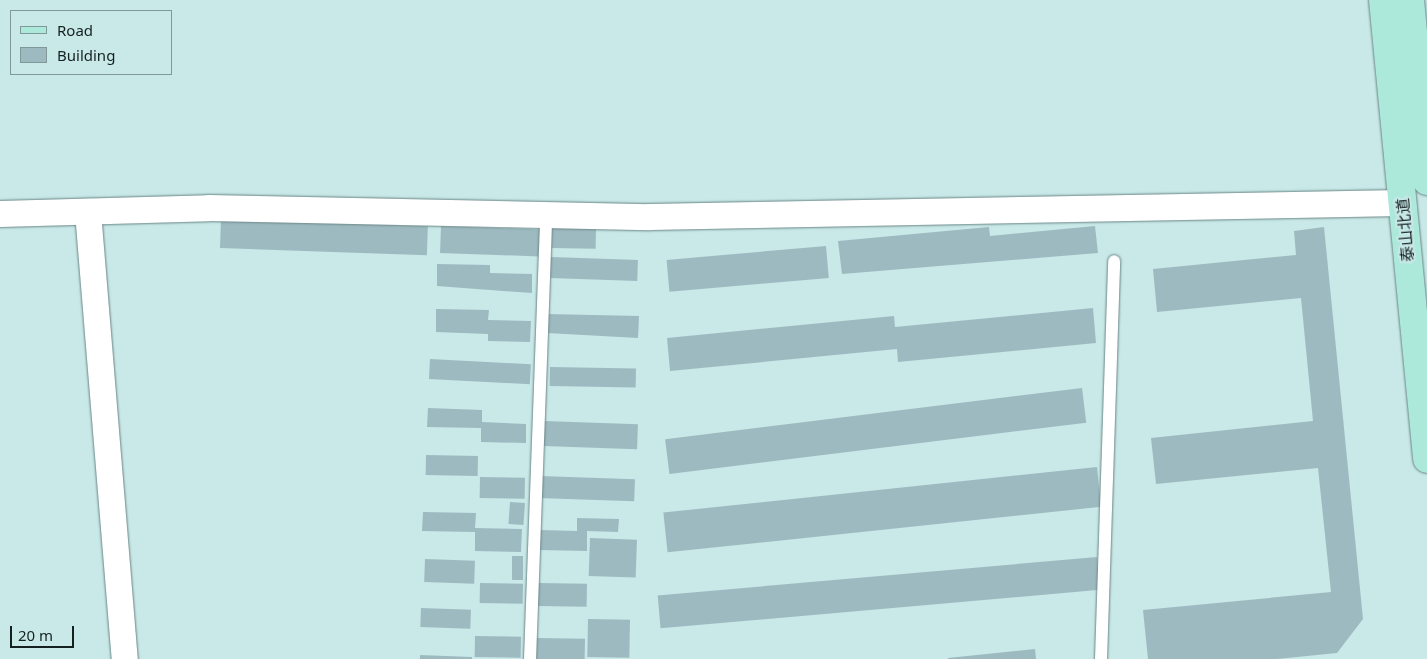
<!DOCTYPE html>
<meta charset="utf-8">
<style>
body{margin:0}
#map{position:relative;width:1427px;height:659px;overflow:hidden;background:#c9e8e8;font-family:"Noto Sans","Noto Sans SC",sans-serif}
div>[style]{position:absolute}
.building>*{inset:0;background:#9ebac1;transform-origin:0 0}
.roads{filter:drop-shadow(0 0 1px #6a8686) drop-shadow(0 0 1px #6a8686)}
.lane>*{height:12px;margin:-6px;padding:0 6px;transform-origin:6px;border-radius:6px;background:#fff}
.street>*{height:26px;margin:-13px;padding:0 13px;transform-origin:13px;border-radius:13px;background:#fff}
.primary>*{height:28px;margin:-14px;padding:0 14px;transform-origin:14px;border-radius:14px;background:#ace9db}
span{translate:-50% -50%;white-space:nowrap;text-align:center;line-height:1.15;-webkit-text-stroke:4px #c9e8e8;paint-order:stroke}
.street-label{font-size:16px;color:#152020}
.legend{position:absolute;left:10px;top:10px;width:162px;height:65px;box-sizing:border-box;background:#c9e8e8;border:1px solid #819898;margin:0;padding:6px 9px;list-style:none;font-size:15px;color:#152020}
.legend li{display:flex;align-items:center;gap:10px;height:25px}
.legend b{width:25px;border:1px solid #819898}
.scale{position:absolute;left:10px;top:626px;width:64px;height:22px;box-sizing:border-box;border:2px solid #152020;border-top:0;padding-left:6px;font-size:15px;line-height:18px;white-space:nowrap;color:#152020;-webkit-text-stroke:4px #c9e8e8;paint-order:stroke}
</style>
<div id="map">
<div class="building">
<i style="left:221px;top:219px;width:207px;height:29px;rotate:2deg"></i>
<i style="left:441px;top:226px;width:99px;height:27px;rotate:2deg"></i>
<i style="clip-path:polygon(1095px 226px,1098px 253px,842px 274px,838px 241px,989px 227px,990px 236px)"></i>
<i style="left:552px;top:227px;width:44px;height:21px;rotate:1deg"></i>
<i style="clip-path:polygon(1324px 227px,1363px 619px,1337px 653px,1277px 659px,1148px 659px,1143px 610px,1331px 592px,1318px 468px,1156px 484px,1151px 438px,1313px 421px,1301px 298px,1157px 312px,1153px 269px,1296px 255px,1294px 231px)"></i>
<i style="left:826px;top:246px;width:32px;height:160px;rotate:85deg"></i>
<i style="left:551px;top:257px;width:87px;height:21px;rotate:2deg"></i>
<i style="clip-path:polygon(437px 264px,490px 265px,490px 273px,532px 274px,532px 293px,437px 286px)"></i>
<i style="clip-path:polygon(1093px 308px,1096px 343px,898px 362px,897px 349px,670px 371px,667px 338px,894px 316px,895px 327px)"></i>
<i style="clip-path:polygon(436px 309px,489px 310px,488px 320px,531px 321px,530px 342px,488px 341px,488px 334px,436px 332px)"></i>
<i style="clip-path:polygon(547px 314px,639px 316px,638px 338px,547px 333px)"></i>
<i style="left:430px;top:359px;width:101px;height:20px;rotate:3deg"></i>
<i style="left:550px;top:367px;width:86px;height:19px;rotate:1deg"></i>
<i style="left:1082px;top:388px;width:35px;height:420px;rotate:83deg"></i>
<i style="clip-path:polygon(428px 408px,482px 410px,482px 422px,526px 424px,526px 443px,481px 442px,481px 428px,427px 427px)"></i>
<i style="left:544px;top:421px;width:94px;height:25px;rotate:2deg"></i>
<i style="left:426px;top:455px;width:52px;height:20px;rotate:1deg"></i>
<i style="left:1097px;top:467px;width:40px;height:436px;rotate:84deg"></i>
<i style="left:539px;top:476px;width:96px;height:22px;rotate:2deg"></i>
<i style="left:480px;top:477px;width:45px;height:21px;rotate:1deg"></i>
<i style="left:510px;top:502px;width:15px;height:22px;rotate:4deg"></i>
<i style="clip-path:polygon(423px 512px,476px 513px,475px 528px,522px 529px,521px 552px,475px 551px,475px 532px,422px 531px)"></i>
<i style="clip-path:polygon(577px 518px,619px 519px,618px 532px,587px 531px,587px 551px,540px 550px,540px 530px,577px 531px)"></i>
<i style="left:590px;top:538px;width:47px;height:38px;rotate:2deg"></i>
<i style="left:512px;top:556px;width:11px;height:24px"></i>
<i style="left:1097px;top:557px;width:33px;height:441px;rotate:85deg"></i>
<i style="left:425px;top:559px;width:50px;height:23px;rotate:2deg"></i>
<i style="left:480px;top:583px;width:43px;height:20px;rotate:1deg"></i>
<i style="left:538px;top:583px;width:49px;height:23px;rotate:1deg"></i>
<i style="left:421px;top:608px;width:50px;height:19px;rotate:2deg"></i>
<i style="left:588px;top:619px;width:42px;height:38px;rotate:1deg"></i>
<i style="left:475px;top:636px;width:46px;height:21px;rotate:1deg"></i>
<i style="left:537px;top:638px;width:48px;height:21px;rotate:1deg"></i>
<i style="clip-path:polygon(1035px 649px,1036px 659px,948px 659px,948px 658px)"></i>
<i style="clip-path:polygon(420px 655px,472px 657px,472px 659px,420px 659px)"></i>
</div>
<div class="roads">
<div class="lane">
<i style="left:530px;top:659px;width:444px;rotate:-87.9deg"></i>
<i style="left:1101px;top:659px;width:398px;rotate:-88.1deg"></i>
</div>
<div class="street">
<i style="left:88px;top:212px;width:449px;rotate:85.3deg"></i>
<i style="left:0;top:214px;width:209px;rotate:-1.6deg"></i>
<i style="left:209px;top:208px;width:441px;rotate:1.2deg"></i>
<i style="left:650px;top:217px;width:752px;rotate:-1.07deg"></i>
</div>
<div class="primary">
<i style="left:1383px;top:0;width:461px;rotate:84.5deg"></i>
<i style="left:1410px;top:0;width:182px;rotate:84.6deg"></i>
</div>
</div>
<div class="street-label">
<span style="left:1405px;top:230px;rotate:-95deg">泰山北道</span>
</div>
<ul class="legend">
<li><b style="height:6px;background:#ace9db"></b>Road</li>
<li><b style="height:14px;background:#9ebac1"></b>Building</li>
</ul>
<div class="scale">20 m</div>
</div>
